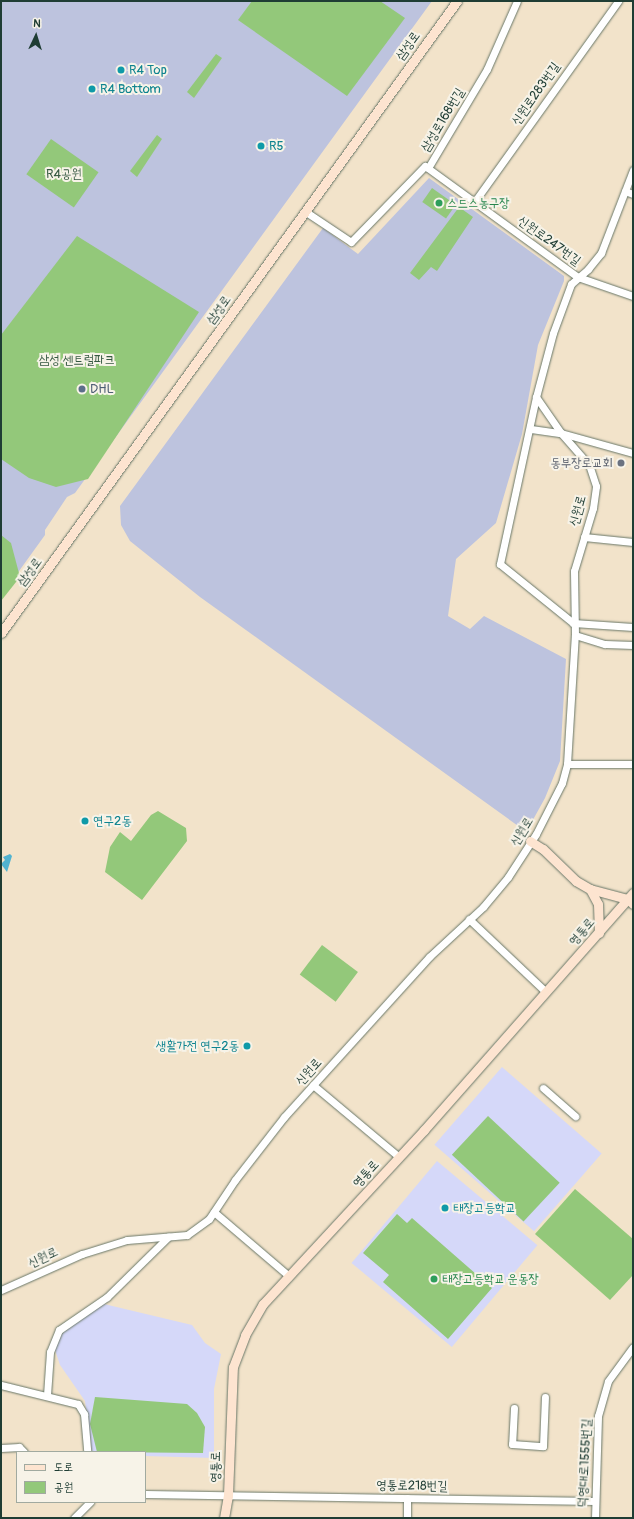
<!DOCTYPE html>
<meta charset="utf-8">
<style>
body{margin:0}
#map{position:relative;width:634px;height:1519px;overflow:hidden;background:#f2e3ca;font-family:Pangolin,"Poor Story",sans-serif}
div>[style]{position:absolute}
.built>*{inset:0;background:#d5d8f9;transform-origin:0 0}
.industrial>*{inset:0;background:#bdc3de}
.green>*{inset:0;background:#93c87a;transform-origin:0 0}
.water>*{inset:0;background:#51b3d0}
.roads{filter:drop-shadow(0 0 1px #697768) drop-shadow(0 0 1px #697768)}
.street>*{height:7px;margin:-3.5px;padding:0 3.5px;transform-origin:3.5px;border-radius:3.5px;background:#fff}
.secondary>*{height:9px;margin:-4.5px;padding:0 4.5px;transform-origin:4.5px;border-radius:4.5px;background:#fde4d0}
.dots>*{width:11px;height:11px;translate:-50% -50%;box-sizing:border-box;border:2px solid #f7f3e8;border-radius:50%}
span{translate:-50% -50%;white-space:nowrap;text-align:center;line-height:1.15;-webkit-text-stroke:4px #f7f3e8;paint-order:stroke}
.street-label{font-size:13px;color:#1f3d34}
.culture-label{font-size:13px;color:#0d838f}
.left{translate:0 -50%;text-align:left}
.right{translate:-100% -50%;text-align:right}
.park-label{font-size:13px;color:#365942}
.leisure-label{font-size:13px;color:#27864d}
.service-label{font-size:13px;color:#4e5e75}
.worship-label{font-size:13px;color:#5b616d}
.frame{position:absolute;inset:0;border:2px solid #1f3d34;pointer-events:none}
.legend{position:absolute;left:16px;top:1451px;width:130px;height:52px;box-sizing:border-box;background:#f7f3e8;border:1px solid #a1aaa0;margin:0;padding:5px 7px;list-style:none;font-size:12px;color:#1f3d34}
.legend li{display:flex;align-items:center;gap:8px;height:20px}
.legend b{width:20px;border:1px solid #a1aaa0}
.north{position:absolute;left:16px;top:16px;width:40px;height:40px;-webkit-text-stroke:3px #f7f3e8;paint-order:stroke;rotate:4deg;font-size:11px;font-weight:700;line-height:16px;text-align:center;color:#1f3d34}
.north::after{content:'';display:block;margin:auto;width:14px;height:18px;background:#1f3d34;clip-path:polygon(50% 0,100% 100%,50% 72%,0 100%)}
</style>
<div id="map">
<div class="built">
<i style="left:502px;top:1067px;width:132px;height:103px;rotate:41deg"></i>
<i style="left:437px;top:1161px;width:131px;height:133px;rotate:40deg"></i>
<i style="clip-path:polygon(104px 1304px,192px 1325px,205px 1343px,221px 1354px,214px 1389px,214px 1458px,145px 1456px,145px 1452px,92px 1452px,85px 1401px,60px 1365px,53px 1344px,70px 1325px,90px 1310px)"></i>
</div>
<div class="industrial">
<i style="clip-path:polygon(1px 1px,432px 1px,75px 493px,67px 497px,45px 530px,45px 535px,1px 596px)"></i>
<i style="clip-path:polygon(429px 178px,564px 276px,564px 281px,538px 345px,522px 434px,496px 523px,456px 559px,448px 616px,470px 629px,484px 616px,566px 659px,560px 761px,545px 798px,529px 827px,521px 828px,200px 597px,130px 541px,121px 525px,120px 506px,323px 228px,358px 254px)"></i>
</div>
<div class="green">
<i style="clip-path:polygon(252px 1px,380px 1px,405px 18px,347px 96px,238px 20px)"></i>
<i style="clip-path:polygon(216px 54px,222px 58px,194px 98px,187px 92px)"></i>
<i style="clip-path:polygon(157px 135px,162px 139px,137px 177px,130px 171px)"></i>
<i style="left:51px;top:139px;width:58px;height:43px;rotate:35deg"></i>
<i style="left:432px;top:188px;width:29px;height:17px;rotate:35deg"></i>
<i style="clip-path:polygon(459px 207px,473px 217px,437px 271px,431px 267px,419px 280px,410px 273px)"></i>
<i style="clip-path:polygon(77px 236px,199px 312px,88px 479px,56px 487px,29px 478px,1px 459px,1px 335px)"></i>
<i style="clip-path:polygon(1px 535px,11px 543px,20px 577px,1px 601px)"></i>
<i style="clip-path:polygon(158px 811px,186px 828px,187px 841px,142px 900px,105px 872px,110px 847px,120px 832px,131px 841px,151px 815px)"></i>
<i style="left:322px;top:945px;width:45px;height:37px;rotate:37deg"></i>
<i style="left:488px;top:1116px;width:98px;height:53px;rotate:43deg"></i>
<i style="clip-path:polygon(575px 1189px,633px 1239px,633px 1275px,610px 1300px,535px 1234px)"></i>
<i style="clip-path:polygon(397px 1214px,407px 1223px,412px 1218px,492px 1288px,448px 1339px,383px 1282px,389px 1275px,363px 1253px)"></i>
<i style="clip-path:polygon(95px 1397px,187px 1404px,197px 1413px,205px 1427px,203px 1453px,97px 1452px,90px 1424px)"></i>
</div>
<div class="water">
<i style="clip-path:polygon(10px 854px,12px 856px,7px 872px,1px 864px,5px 860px,3px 857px)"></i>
</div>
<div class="roads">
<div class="street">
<i style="left:428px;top:168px;width:115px;rotate:-59.2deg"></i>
<i style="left:487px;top:69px;width:74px;rotate:-66.2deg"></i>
<i style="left:625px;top:191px;width:9px;rotate:21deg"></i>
<i style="left:475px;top:201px;width:246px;rotate:-54.4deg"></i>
<i style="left:306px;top:212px;width:54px;rotate:33.7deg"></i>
<i style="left:351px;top:242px;width:106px;rotate:-45.8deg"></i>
<i style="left:425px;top:166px;width:189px;rotate:36deg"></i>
<i style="left:578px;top:277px;width:58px;rotate:19.1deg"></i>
<i style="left:536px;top:397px;width:171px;rotate:102.2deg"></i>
<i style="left:500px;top:564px;width:94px;rotate:38.9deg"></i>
<i style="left:573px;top:623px;width:60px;rotate:3.8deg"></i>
<i style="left:531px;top:429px;width:30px;rotate:8deg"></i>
<i style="left:561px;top:433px;width:75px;rotate:15.5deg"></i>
<i style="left:584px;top:537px;width:49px;rotate:5.8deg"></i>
<i style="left:575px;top:635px;width:31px;rotate:17deg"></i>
<i style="left:605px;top:644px;width:28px;rotate:2deg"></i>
<i style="left:567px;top:764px;width:66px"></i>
<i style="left:469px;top:919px;width:106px;rotate:43.5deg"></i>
<i style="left:313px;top:1085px;width:112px;rotate:39.9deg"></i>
<i style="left:543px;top:1088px;width:43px;rotate:41.2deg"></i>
<i style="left:214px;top:1212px;width:99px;rotate:40.5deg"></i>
<i style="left:1px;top:1290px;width:89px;rotate:-24deg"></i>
<i style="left:82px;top:1254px;width:47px;rotate:-17.3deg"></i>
<i style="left:127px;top:1240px;width:60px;rotate:-4.8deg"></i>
<i style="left:187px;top:1235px;width:27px;rotate:-36deg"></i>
<i style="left:209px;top:1219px;width:47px;rotate:-56.3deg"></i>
<i style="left:235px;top:1180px;width:80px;rotate:-52.1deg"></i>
<i style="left:284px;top:1117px;width:216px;rotate:-47.8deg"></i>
<i style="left:429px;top:957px;width:74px;rotate:-42.8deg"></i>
<i style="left:483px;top:907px;width:39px;rotate:-50deg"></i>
<i style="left:508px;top:877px;width:51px;rotate:-56.9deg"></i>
<i style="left:536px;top:834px;width:57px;rotate:-63deg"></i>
<i style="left:562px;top:783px;width:20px;rotate:-75deg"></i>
<i style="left:567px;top:764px;width:129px;rotate:-86.5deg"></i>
<i style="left:575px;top:635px;width:64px;rotate:-90.9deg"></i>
<i style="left:574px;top:571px;width:66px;rotate:-73.2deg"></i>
<i style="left:593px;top:508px;width:22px;rotate:-82deg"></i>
<i style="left:596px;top:486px;width:22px;rotate:-108deg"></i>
<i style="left:589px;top:465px;width:43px;rotate:-131.2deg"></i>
<i style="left:561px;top:433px;width:44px;rotate:-124.8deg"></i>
<i style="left:536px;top:397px;width:66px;rotate:-75.1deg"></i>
<i style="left:553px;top:333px;width:52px;rotate:-69.8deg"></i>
<i style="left:571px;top:284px;width:23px;rotate:-41deg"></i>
<i style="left:588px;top:269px;width:21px;rotate:-51deg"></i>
<i style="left:601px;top:253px;width:89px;rotate:-68.9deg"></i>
<i style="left:1px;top:1385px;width:79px;rotate:13.9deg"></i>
<i style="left:78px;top:1404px;width:12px;rotate:59deg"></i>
<i style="left:84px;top:1414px;width:38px;rotate:85deg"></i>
<i style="left:47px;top:1395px;width:43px;rotate:-86deg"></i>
<i style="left:50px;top:1352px;width:24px;rotate:-68deg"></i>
<i style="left:59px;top:1330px;width:58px;rotate:-34.5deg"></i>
<i style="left:107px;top:1297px;width:86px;rotate:-44.5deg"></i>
<i style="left:514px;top:1408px;width:36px;rotate:93deg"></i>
<i style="left:512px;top:1444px;width:31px;rotate:4deg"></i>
<i style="left:543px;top:1446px;width:49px;rotate:-87.7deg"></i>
<i style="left:1px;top:1448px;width:18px;rotate:-3deg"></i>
<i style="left:19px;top:1447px;width:7px;rotate:45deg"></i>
<i style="left:145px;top:1494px;width:450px;rotate:0.9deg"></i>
<i style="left:74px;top:1518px;width:23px;rotate:-45deg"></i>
<i style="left:407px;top:1518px;width:20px;rotate:-90deg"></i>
<i style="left:595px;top:1518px;width:102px;rotate:-88.3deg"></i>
<i style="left:598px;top:1416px;width:36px;rotate:-74deg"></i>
<i style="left:608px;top:1381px;width:42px;rotate:-53.7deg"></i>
</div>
<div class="secondary">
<i style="left:1px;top:633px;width:779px;rotate:-54.19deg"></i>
<i style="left:530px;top:841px;width:15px;rotate:32deg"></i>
<i style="left:543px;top:849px;width:46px;rotate:44.1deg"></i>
<i style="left:576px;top:881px;width:16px;rotate:30deg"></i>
<i style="left:590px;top:889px;width:39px;rotate:15deg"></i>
<i style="left:628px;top:899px;width:7px;rotate:45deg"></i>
<i style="left:590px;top:889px;width:17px;rotate:62deg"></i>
<i style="left:598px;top:904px;width:29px;rotate:88deg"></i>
<i style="left:224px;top:1518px;width:23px;rotate:-80deg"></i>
<i style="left:228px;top:1495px;width:128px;rotate:-87.8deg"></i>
<i style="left:233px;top:1367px;width:34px;rotate:-69deg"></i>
<i style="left:245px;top:1335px;width:36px;rotate:-60deg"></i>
<i style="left:263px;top:1304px;width:237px;rotate:-47.2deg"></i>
<i style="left:424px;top:1130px;width:316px;rotate:-48.6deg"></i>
</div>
</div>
<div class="dots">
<i style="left:121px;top:70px;background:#0f9aa8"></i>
<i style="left:92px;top:89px;background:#0f9aa8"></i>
<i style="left:261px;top:146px;background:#0f9aa8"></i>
<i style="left:439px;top:203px;background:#2e9e5b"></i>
<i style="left:82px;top:389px;background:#5c6f8a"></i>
<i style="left:621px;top:463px;background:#6b7280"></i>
<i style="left:85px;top:821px;background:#0f9aa8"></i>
<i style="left:247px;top:1046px;background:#0f9aa8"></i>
<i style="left:445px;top:1208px;background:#0f9aa8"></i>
<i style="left:434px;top:1279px;background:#2e9e5b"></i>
</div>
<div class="street-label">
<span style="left:408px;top:46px;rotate:-54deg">삼성로</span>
<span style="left:536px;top:94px;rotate:-55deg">신원로283번길</span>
<span style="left:443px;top:120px;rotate:-59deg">삼성로168번길</span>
<span style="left:549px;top:241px;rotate:36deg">신원로247번길</span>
<span style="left:219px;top:310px;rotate:-54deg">삼성로</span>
<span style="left:578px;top:511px;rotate:-75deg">신원로</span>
<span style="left:30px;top:572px;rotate:-53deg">삼성로</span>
<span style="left:522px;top:832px;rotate:-58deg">신원로</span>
<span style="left:582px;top:932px;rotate:-49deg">영통로</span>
<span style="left:309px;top:1072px;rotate:-48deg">신원로</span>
<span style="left:366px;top:1174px;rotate:-47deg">영통로</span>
<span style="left:43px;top:1258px;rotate:-25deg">신원로</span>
<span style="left:585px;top:1463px;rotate:-87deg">덕영대로1555번길</span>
<span style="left:216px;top:1467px;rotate:-89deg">영통로</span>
<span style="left:412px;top:1486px;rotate:1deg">영통로218번길</span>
</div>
<div class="culture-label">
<span class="left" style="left:129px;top:70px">R4 Top</span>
<span class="left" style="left:100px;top:89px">R4 Bottom</span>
<span class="left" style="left:269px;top:146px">R5</span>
<span class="left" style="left:93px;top:821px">연구2동</span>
<span class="right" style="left:239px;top:1046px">생활가전 연구2동</span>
<span class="left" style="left:453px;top:1208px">태장고등학교</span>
</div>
<div class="park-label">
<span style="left:64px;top:174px">R4공원</span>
<span style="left:77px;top:360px">삼성 센트럴파크</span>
</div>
<div class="leisure-label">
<span class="left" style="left:447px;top:203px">스드스농구장</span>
<span class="left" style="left:442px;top:1279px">태장고등학교 운동장</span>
</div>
<div class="service-label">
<span class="left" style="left:90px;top:389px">DHL</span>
</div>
<div class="worship-label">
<span class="right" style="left:613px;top:463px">동부장로교회</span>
</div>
<div class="frame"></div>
<ul class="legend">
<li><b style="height:5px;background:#fde4d0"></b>도로</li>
<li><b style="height:11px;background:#93c87a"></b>공원</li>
</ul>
<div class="north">N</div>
</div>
